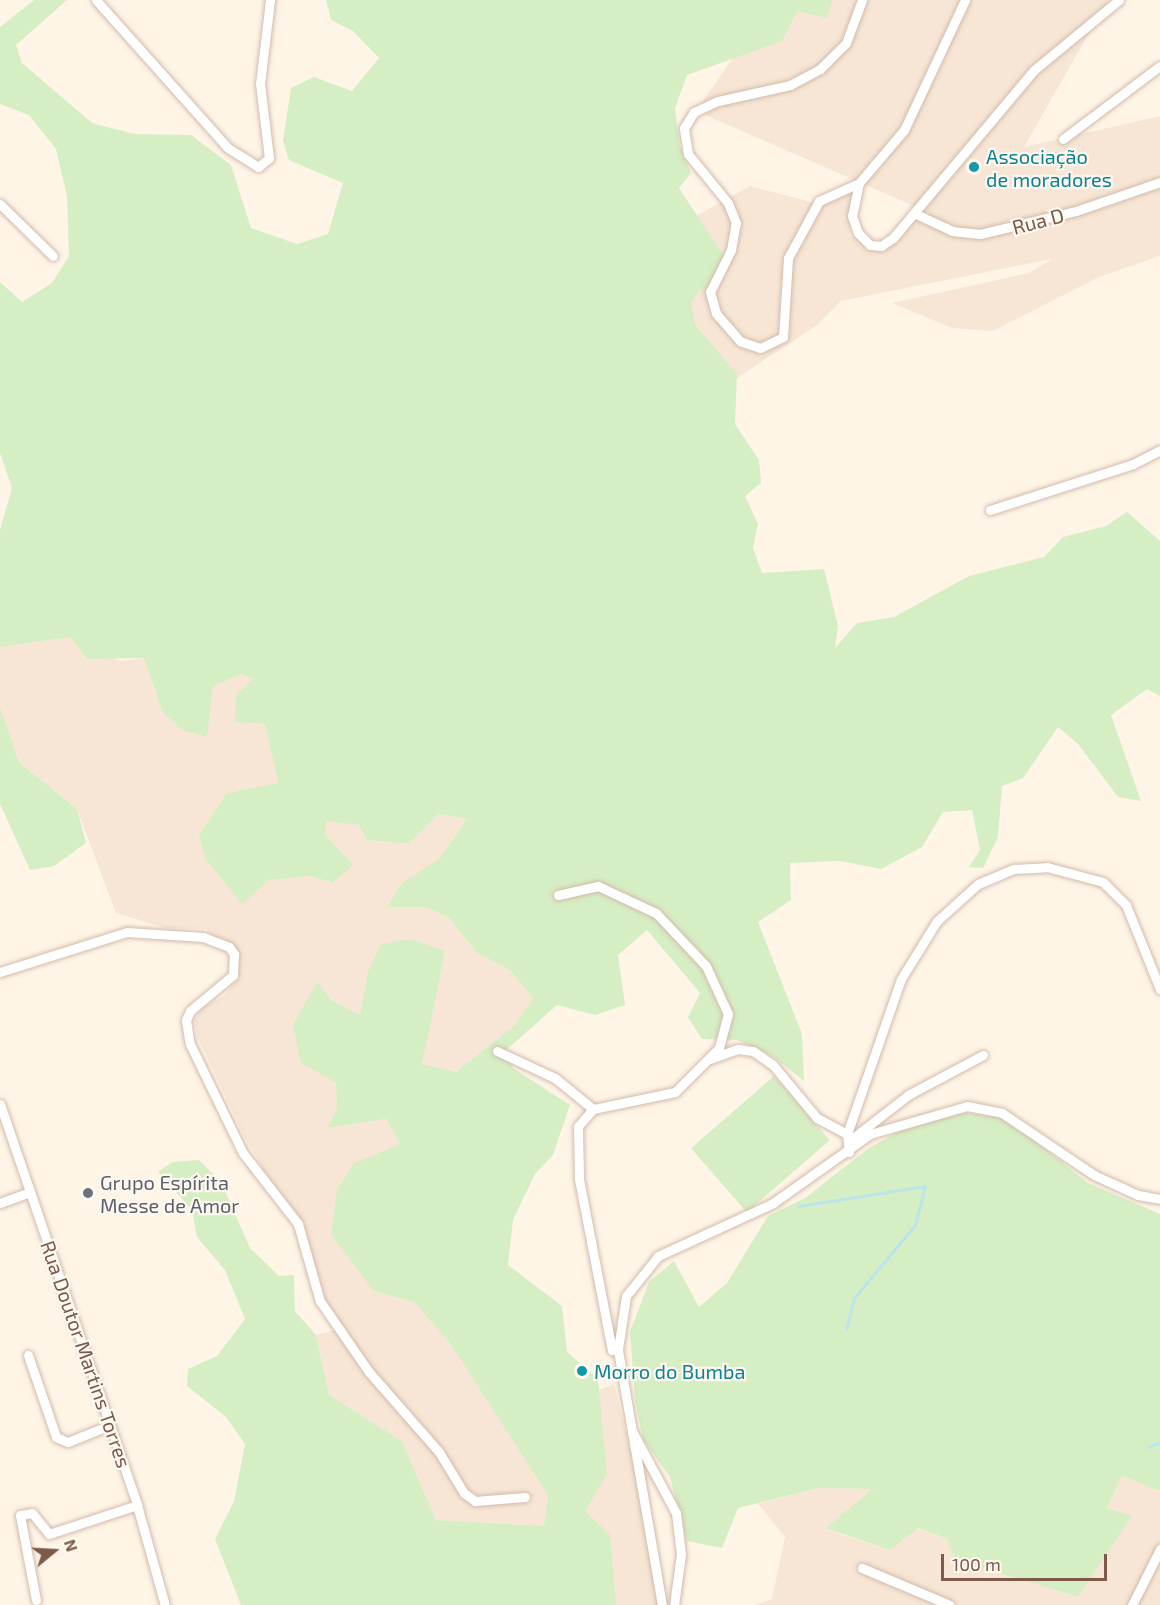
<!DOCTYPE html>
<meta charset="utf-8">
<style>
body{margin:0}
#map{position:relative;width:1160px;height:1605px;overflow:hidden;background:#fef5e7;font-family:"Exo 2",sans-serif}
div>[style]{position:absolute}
.residential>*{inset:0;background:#f7e6d5}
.green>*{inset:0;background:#d6eec4;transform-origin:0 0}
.stream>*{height:3px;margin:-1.5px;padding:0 1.5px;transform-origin:1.5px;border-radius:1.5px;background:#b9e5eb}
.roads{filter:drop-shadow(0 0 2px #d3bbab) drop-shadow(0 0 2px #d3bbab)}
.street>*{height:9px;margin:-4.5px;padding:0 4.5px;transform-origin:4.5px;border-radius:4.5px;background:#fff}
.dots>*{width:16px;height:16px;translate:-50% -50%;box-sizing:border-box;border:3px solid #fff8f0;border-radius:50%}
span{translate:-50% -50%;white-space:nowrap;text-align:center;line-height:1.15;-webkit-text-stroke:4.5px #fff8f0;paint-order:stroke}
.culture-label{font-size:20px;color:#0d838f}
.left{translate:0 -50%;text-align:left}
.street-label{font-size:20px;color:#7c5948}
.worship-label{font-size:20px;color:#5b616d}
.north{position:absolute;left:24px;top:1521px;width:60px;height:60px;-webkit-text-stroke:4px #fff8f0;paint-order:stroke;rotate:72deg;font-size:16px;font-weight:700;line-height:24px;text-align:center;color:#7c5948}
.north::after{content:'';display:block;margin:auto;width:21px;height:27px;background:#7c5948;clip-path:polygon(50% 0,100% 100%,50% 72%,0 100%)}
.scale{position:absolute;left:941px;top:1554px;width:166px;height:27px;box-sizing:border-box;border:3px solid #7c5948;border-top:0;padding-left:8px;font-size:18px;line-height:21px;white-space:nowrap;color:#7c5948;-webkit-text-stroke:4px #fff8f0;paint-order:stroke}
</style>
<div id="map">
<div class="residential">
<i style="clip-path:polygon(773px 0,1108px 0,1024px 147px,1160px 116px,1160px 256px,1099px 277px,993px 331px,952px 328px,892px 303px,1029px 273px,1052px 259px,841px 301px,817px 325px,724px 387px,672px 286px,696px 216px,750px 186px,819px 204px,858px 190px,849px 236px,887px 243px,902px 226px,930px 213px,696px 111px)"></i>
<i style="clip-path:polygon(71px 637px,120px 661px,145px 658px,155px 692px,184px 731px,206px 737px,212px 685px,243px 674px,254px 680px,235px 722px,265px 724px,278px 783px,227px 793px,268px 880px,310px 876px,331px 883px,354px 865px,325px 835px,327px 820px,359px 825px,367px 840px,409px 844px,439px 814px,467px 819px,439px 859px,403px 883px,426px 907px,449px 918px,477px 953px,510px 970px,533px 998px,515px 1025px,456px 1072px,421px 1064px,445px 951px,368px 971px,360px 1015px,331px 1000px,317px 983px,301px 1063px,336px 1083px,337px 1109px,327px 1128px,386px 1119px,400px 1144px,374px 1291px,414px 1301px,450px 1343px,559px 1406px,614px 1384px,669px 1605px,563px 1605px,546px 1510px,544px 1526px,436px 1520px,402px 1441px,329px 1395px,316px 1335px,339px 1329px,320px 1292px,305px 1239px,244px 1136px,198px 1038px,194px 1022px,201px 1009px,225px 995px,237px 979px,226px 947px,206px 929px,166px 928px,116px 913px,77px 809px,19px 762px,0 707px,0 647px)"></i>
<i style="clip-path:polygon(1122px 1476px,1160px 1491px,1160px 1605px,754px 1605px,772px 1599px,785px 1537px,758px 1504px,820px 1488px,874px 1489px,825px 1528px,843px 1535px,890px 1550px,917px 1528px,947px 1539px,955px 1560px,1078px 1597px,1131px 1517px,1107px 1509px)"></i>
</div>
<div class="green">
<i style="clip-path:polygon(34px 0,67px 0,16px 45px,22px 63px,92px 123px,134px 134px,191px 135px,231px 165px,251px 228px,297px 244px,328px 234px,343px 183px,289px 160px,283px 141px,291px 88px,314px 77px,352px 91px,379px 58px,353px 31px,331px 20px,326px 0,832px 0,827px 18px,797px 11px,782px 41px,687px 75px,675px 108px,679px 143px,691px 173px,679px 188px,724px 256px,711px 286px,698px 291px,691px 304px,695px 325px,737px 374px,735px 424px,759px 460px,761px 483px,745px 496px,758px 524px,753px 548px,762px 573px,824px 569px,838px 626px,835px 648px,857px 623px,894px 617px,969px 576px,1044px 557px,1063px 537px,1106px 526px,1127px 512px,1160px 541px,1160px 696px,1147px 689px,1111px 715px,1141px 801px,1118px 797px,1078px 744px,1058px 727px,1023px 778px,1002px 786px,998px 837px,983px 868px,969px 867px,980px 850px,972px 810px,943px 812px,922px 847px,881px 869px,840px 861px,790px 863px,791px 900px,758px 922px,802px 1034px,804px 1081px,774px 1057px,737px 1040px,702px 1039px,688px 1017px,700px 993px,647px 930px,618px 955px,625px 1005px,595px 1015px,557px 1005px,506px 1050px,513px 1068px,570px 1105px,553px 1155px,535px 1174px,513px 1220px,508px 1265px,562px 1306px,567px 1352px,598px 1379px,607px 1474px,585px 1511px,610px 1535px,616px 1605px,241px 1605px,215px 1539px,234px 1501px,245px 1444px,226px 1417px,187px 1386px,188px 1369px,217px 1356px,245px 1319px,225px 1270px,197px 1237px,192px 1210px,158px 1172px,172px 1162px,199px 1160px,221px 1182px,250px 1248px,279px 1276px,294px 1275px,295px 1311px,316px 1335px,329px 1395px,402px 1441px,436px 1520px,544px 1526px,548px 1495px,450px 1343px,414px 1302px,374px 1291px,331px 1234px,337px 1190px,354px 1163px,400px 1144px,386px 1119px,327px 1128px,337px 1109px,336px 1083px,301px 1063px,293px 1025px,317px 982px,331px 1000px,360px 1015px,368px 971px,381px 944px,412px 939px,445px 951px,422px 1064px,456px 1072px,515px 1025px,533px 998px,510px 970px,477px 953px,449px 918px,426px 907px,387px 907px,402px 883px,439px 859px,467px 819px,439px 814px,409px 844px,367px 840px,359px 825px,327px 821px,325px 835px,354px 865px,332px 883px,310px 876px,269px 880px,242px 904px,205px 858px,199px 835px,227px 793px,278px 783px,265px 724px,235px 722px,236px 695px,253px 679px,242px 674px,213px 686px,207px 737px,184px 731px,163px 713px,144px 658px,87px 659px,71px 637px,0 647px,0 530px,12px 488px,0 453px,0 282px,22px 302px,52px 283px,69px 256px,67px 196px,56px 149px,29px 115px,0 104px,0 27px)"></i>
<i style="clip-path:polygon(0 707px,19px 762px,77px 809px,86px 843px,54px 866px,30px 870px,0 804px)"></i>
<i style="left:774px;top:1076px;width:85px;height:110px;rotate:49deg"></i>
<i style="clip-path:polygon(965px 1113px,1006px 1118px,1088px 1183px,1160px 1214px,1160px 1491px,1122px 1476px,1107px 1508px,1132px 1516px,1078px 1597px,955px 1560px,947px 1539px,918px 1528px,890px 1550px,825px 1528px,873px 1489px,820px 1488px,738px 1508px,722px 1548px,687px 1541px,670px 1477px,643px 1439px,635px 1400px,630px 1332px,649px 1282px,674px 1261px,699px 1307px,727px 1283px,768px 1216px,805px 1198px,869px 1148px,915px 1122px)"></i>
</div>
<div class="stream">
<i style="left:799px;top:1206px;width:128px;rotate:-9deg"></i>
<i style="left:925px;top:1186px;width:40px;rotate:104.4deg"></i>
<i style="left:915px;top:1225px;width:95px;rotate:129.9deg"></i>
<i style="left:854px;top:1298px;width:32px;rotate:104deg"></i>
<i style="left:1149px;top:1447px;width:12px;rotate:-24deg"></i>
</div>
<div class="roads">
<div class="street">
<i style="left:96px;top:0;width:198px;rotate:48.3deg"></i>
<i style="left:228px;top:148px;width:36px;rotate:32deg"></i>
<i style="left:258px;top:167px;width:14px;rotate:-39deg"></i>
<i style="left:269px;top:158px;width:75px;rotate:-96.9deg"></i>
<i style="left:260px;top:84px;width:85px;rotate:-83.2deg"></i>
<i style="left:965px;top:0;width:144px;rotate:115.1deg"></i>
<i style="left:904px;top:130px;width:70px;rotate:130.3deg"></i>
<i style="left:859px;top:183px;width:34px;rotate:102deg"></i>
<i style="left:852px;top:216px;width:18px;rotate:71deg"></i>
<i style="left:858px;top:233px;width:17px;rotate:45deg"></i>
<i style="left:870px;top:245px;width:11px;rotate:5deg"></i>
<i style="left:881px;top:246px;width:14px;rotate:-34deg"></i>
<i style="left:893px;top:238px;width:219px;rotate:-50deg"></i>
<i style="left:1034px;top:70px;width:110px;rotate:-39.5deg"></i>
<i style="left:1063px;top:139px;width:121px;rotate:-37deg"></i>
<i style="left:859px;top:183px;width:44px;rotate:155.8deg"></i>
<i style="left:819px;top:201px;width:65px;rotate:118.5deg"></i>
<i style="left:788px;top:258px;width:79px;rotate:93.6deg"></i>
<i style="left:783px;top:337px;width:25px;rotate:154deg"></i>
<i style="left:760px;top:348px;width:21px;rotate:-161deg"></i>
<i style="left:740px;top:341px;width:37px;rotate:-131deg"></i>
<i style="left:716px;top:313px;width:22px;rotate:-106deg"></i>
<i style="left:710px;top:292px;width:47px;rotate:-63.4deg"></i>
<i style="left:731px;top:250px;width:27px;rotate:-80deg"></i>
<i style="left:736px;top:223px;width:22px;rotate:-112deg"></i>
<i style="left:728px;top:203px;width:63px;rotate:-129.2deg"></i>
<i style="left:688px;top:154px;width:26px;rotate:-99deg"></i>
<i style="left:684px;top:128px;width:19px;rotate:-58deg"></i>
<i style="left:694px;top:112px;width:26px;rotate:-25deg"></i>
<i style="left:718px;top:101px;width:74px;rotate:-12.5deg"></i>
<i style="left:790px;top:85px;width:34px;rotate:-28deg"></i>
<i style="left:820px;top:69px;width:37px;rotate:-45deg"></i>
<i style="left:846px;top:43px;width:46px;rotate:-69.6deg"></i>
<i style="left:0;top:204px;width:74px;rotate:44.5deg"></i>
<i style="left:916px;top:214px;width:40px;rotate:25deg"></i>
<i style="left:952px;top:231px;width:28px;rotate:6deg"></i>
<i style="left:980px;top:234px;width:99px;rotate:-13.5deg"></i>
<i style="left:1076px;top:211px;width:89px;rotate:-19deg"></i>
<i style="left:990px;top:510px;width:150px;rotate:-17.8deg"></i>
<i style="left:1133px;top:464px;width:30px;rotate:-27deg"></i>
<i style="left:558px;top:895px;width:41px;rotate:-12.7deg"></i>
<i style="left:598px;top:886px;width:64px;rotate:25deg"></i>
<i style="left:656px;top:913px;width:73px;rotate:46.7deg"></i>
<i style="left:706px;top:966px;width:53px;rotate:65.4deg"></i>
<i style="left:728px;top:1014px;width:35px;rotate:105deg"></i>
<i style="left:719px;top:1048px;width:62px;rotate:135deg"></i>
<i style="left:675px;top:1092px;width:84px;rotate:168.3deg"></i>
<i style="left:593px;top:1109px;width:23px;rotate:131deg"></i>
<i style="left:578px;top:1126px;width:53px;rotate:88.9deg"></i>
<i style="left:579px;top:1179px;width:174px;rotate:79.1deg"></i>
<i style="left:612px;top:1350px;width:6px;rotate:-9deg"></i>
<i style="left:0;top:972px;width:133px;rotate:-17.5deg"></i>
<i style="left:127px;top:932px;width:76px;rotate:3.8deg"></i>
<i style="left:203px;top:937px;width:28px;rotate:21deg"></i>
<i style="left:229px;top:947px;width:9px;rotate:54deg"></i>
<i style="left:234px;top:954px;width:21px;rotate:93deg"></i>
<i style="left:233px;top:975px;width:56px;rotate:140.1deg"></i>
<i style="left:190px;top:1011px;width:10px;rotate:114deg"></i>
<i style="left:186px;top:1020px;width:24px;rotate:81deg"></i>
<i style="left:190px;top:1044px;width:121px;rotate:64.1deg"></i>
<i style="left:243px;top:1153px;width:90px;rotate:52.2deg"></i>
<i style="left:298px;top:1224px;width:80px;rotate:74.1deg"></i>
<i style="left:320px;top:1301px;width:86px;rotate:55.4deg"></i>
<i style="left:369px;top:1372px;width:106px;rotate:48.8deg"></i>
<i style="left:439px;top:1452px;width:48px;rotate:58.6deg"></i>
<i style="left:464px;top:1493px;width:14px;rotate:36deg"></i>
<i style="left:475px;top:1501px;width:50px;rotate:-4.6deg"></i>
<i style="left:497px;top:1051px;width:64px;rotate:25deg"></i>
<i style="left:555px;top:1078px;width:49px;rotate:39.2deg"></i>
<i style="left:710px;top:1059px;width:30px;rotate:-20deg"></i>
<i style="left:738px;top:1049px;width:15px;rotate:8deg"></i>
<i style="left:753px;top:1051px;width:24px;rotate:35deg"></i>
<i style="left:773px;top:1065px;width:69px;rotate:50.3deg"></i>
<i style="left:817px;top:1118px;width:34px;rotate:28deg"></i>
<i style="left:0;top:1104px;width:424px;rotate:71.1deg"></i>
<i style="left:137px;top:1505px;width:104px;rotate:74.4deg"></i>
<i style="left:849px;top:1141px;width:75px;rotate:-37.9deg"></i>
<i style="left:908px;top:1095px;width:85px;rotate:-28.1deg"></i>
<i style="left:849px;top:1152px;width:18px;rotate:-96deg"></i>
<i style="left:847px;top:1134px;width:164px;rotate:-70.8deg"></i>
<i style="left:901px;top:979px;width:68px;rotate:-58.2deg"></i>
<i style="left:937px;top:921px;width:55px;rotate:-42.1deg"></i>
<i style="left:978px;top:884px;width:39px;rotate:-23deg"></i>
<i style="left:1014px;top:869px;width:33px;rotate:-3deg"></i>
<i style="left:1047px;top:867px;width:58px;rotate:15deg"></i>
<i style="left:1103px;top:882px;width:33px;rotate:45deg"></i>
<i style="left:1126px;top:905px;width:91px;rotate:68deg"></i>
<i style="left:0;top:1203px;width:32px;rotate:-20deg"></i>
<i style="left:28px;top:1355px;width:87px;rotate:71.1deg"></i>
<i style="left:56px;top:1437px;width:13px;rotate:23deg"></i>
<i style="left:68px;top:1442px;width:45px;rotate:-22deg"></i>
<i style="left:632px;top:1431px;width:93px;rotate:61.8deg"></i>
<i style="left:676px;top:1513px;width:41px;rotate:83deg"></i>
<i style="left:681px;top:1554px;width:51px;rotate:97.8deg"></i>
<i style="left:862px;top:1568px;width:95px;rotate:22.8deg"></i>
<i style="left:36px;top:1600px;width:86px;rotate:-100.7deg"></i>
<i style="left:20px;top:1515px;width:12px;rotate:-9deg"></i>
<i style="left:32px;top:1513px;width:27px;rotate:51deg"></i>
<i style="left:49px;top:1534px;width:93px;rotate:-18.2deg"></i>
<i style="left:662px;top:1605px;width:260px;rotate:-99.8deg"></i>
<i style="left:618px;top:1349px;width:54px;rotate:-81.4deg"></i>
<i style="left:626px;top:1296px;width:51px;rotate:-51.3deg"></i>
<i style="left:658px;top:1256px;width:127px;rotate:-24.7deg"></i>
<i style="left:773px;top:1203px;width:119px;rotate:-35.4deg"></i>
<i style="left:870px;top:1134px;width:101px;rotate:-16.1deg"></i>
<i style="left:967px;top:1106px;width:36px;rotate:11deg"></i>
<i style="left:1002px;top:1113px;width:111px;rotate:34deg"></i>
<i style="left:1094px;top:1175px;width:48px;rotate:24.4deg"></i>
<i style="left:1138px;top:1195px;width:22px;rotate:10deg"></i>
<i style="left:1132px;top:1605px;width:63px;rotate:-63.4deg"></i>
</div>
</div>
<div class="dots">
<i style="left:974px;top:167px;background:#0f9aa8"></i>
<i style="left:88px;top:1193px;background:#6b7280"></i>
<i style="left:582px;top:1371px;background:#0f9aa8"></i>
</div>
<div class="culture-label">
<span class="left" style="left:986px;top:168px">Associação<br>de moradores</span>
<span class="left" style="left:594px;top:1371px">Morro do Bumba</span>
</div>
<div class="street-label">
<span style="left:1038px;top:221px;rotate:-15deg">Rua D</span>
<span style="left:86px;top:1354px;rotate:71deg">Rua Doutor Martins Torres</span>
</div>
<div class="worship-label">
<span class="left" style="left:100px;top:1194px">Grupo Espírita<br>Messe de Amor</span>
</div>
<div class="north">N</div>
<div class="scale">100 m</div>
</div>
